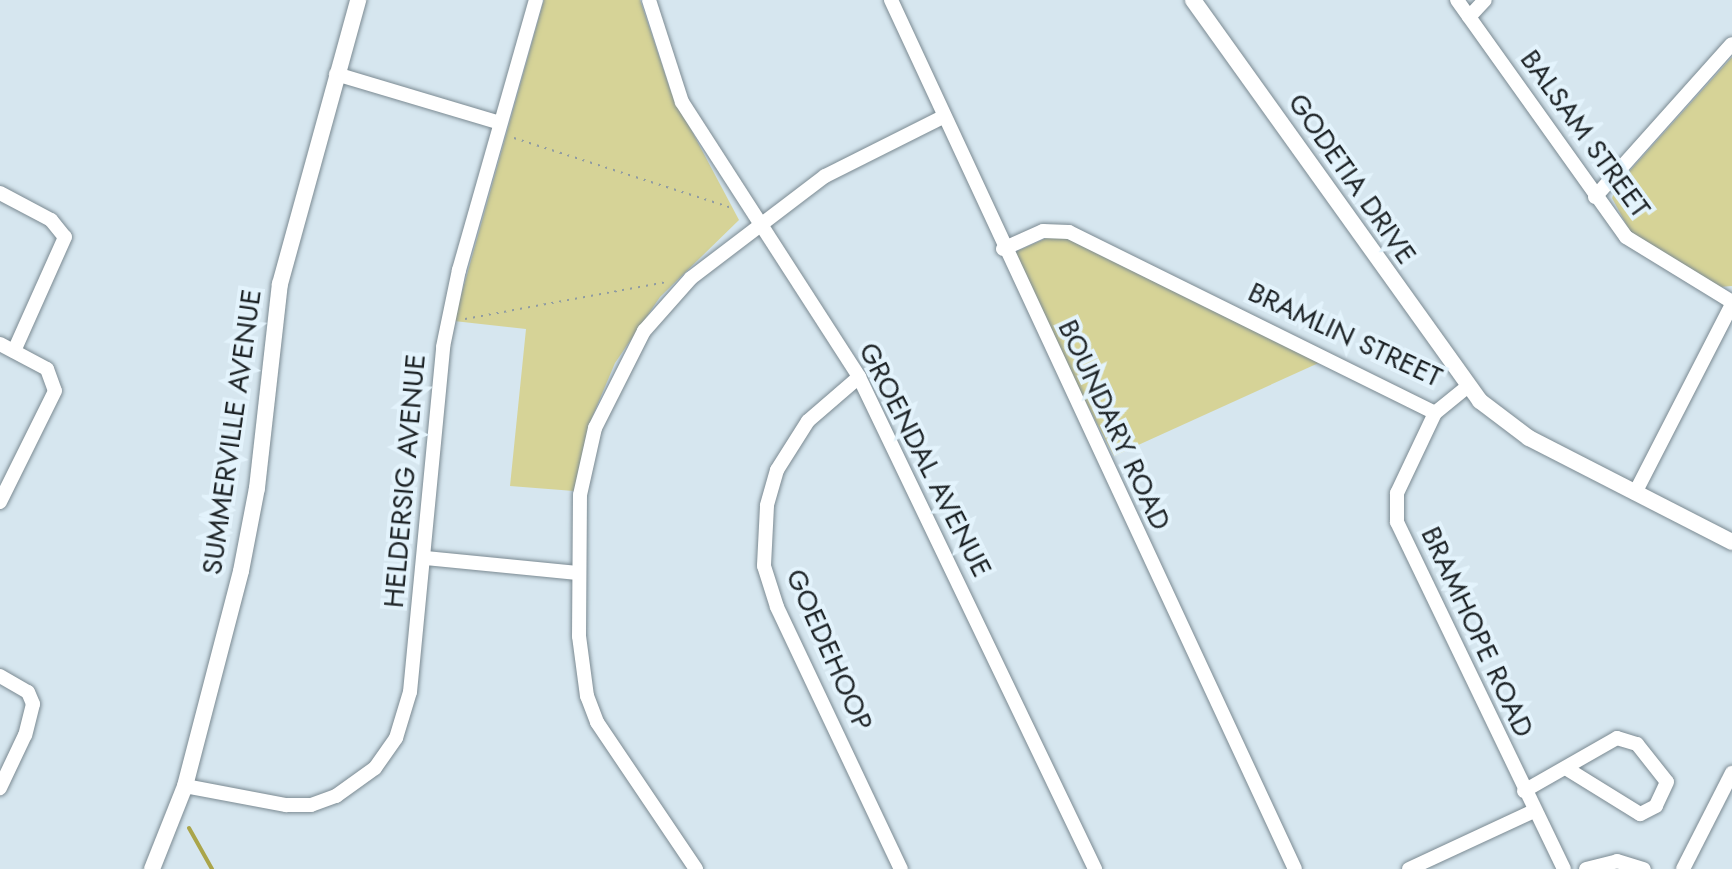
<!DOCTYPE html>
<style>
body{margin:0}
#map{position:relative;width:1732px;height:869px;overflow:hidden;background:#d6e6ef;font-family:Jost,sans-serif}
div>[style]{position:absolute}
.green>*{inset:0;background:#d6d397}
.stream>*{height:4px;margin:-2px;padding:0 2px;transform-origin:2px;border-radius:2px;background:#aaa54a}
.path>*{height:2px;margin-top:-1px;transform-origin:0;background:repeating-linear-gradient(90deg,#8f9ba2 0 2px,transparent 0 8px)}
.roads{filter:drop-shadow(0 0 2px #7b8a92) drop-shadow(0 0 2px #7b8a92)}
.minor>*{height:14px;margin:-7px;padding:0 7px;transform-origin:7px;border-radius:7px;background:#fff}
.tertiary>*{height:16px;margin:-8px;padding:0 8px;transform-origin:8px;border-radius:8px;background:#fff}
span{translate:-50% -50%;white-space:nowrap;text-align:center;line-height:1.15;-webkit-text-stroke:8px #e3f3fc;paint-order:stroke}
.street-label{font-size:28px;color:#1e2427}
</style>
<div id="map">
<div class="green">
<i style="clip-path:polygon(544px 0,640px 0,671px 92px,739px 220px,660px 297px,615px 363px,588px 427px,574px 491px,510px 486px,526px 329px,454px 321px)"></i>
<i style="clip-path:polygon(1732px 57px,1732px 286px,1720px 287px,1631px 233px,1612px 198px,1617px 185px)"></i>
<i style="clip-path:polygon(1058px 233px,1323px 361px,1114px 456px,1009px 255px)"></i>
</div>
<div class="stream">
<i style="left:189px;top:828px;width:47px;rotate:60.7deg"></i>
</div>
<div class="path">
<i style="left:514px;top:138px;width:229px;rotate:17.8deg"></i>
<i style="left:465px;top:319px;width:205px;rotate:-10.4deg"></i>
</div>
<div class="roads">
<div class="minor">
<i style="left:649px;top:0;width:107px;rotate:72.1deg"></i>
<i style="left:682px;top:102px;width:327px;rotate:57.2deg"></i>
<i style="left:859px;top:377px;width:546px;rotate:64.37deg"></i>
<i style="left:891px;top:0;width:958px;rotate:65.07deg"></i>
<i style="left:1457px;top:0;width:291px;rotate:54.5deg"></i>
<i style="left:1626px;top:237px;width:124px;rotate:31.5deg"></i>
<i style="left:1469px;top:17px;width:23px;rotate:-47deg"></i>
<i style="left:336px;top:74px;width:171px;rotate:16.6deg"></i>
<i style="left:0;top:193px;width:58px;rotate:27.9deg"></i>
<i style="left:51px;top:220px;width:22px;rotate:51deg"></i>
<i style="left:65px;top:237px;width:125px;rotate:114.1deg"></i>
<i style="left:1595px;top:197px;width:205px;rotate:-48.2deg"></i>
<i style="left:1003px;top:249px;width:44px;rotate:-24.2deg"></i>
<i style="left:1043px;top:231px;width:26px;rotate:2deg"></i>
<i style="left:1069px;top:232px;width:408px;rotate:26.3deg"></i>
<i style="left:1435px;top:413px;width:41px;rotate:-39.1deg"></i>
<i style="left:0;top:344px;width:53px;rotate:28deg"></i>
<i style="left:47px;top:369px;width:23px;rotate:70deg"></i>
<i style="left:55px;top:391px;width:124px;rotate:116.4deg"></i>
<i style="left:859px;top:377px;width:67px;rotate:139.2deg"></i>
<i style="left:808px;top:421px;width:58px;rotate:122.3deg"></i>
<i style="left:777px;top:470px;width:37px;rotate:106deg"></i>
<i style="left:767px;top:506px;width:60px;rotate:92.9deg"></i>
<i style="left:764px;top:566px;width:43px;rotate:72.4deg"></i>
<i style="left:777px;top:607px;width:290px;rotate:64.7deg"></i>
<i style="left:1435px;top:413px;width:89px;rotate:115.4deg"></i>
<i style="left:1397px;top:493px;width:29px;rotate:90deg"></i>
<i style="left:1397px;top:522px;width:385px;rotate:64.3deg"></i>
<i style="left:1635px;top:493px;width:212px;rotate:-62.8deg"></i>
<i style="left:425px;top:558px;width:154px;rotate:5.6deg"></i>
<i style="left:0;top:676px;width:32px;rotate:30deg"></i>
<i style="left:28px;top:692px;width:13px;rotate:67deg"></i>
<i style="left:33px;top:704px;width:32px;rotate:104deg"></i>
<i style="left:25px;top:735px;width:59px;rotate:115.3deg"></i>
<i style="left:185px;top:786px;width:103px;rotate:10.7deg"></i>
<i style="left:286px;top:805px;width:25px"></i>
<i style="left:311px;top:805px;width:27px;rotate:-20deg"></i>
<i style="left:336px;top:796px;width:48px;rotate:-35.7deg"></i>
<i style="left:375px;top:768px;width:37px;rotate:-55deg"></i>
<i style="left:396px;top:738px;width:48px;rotate:-73.1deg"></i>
<i style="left:410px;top:692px;width:347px;rotate:-84.5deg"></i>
<i style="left:443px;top:347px;width:79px;rotate:-78.3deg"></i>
<i style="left:459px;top:270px;width:281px;rotate:-74.1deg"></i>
<i style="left:1524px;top:791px;width:107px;rotate:-29.7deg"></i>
<i style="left:1617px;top:738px;width:21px;rotate:17deg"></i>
<i style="left:1637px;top:744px;width:48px;rotate:51.7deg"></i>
<i style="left:1667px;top:782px;width:26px;rotate:115deg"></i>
<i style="left:1656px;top:806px;width:18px;rotate:153deg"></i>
<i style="left:1640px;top:814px;width:86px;rotate:-148.3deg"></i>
<i style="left:696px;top:869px;width:177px;rotate:-124deg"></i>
<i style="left:597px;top:722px;width:28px;rotate:-111deg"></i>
<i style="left:587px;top:696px;width:61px;rotate:-97.6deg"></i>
<i style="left:579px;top:636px;width:141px;rotate:-89.6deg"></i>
<i style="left:580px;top:495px;width:69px;rotate:-77.4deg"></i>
<i style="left:595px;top:428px;width:109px;rotate:-63.2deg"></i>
<i style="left:644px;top:331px;width:71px;rotate:-48.4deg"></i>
<i style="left:691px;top:278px;width:168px;rotate:-37.3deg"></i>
<i style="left:825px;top:176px;width:132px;rotate:-26.6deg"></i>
<i style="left:1409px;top:869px;width:138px;rotate:-24.9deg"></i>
<i style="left:1586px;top:869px;width:32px;rotate:-14deg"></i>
<i style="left:1617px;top:861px;width:28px;rotate:17deg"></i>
<i style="left:1683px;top:869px;width:108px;rotate:-63deg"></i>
</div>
<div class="tertiary">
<i style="left:1193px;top:0;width:493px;rotate:54.4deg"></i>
<i style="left:1480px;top:401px;width:61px;rotate:37.1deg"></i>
<i style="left:1529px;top:438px;width:228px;rotate:27.1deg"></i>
<i style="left:152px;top:869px;width:89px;rotate:-68.3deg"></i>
<i style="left:185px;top:786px;width:222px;rotate:-75.4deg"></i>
<i style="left:241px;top:571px;width:85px;rotate:-79.1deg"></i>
<i style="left:257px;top:488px;width:205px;rotate:-83.6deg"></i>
<i style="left:280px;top:284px;width:295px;rotate:-74.6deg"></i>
</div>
</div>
<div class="street-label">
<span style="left:1585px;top:134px;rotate:54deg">BALSAM STREET</span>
<span style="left:1352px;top:179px;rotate:55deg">GODETIA DRIVE</span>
<span style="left:1345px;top:335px;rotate:25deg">BRAMLIN STREET</span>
<span style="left:1114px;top:425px;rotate:65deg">BOUNDARY ROAD</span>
<span style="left:232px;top:432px;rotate:-82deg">SUMMERVILLE AVENUE</span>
<span style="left:925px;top:460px;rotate:63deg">GROENDAL AVENUE</span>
<span style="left:405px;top:481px;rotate:-85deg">HELDERSIG AVENUE</span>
<span style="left:1477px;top:632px;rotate:65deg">BRAMHOPE ROAD</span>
<span style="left:829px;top:650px;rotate:66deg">GOEDEHOOP</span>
</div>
</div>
